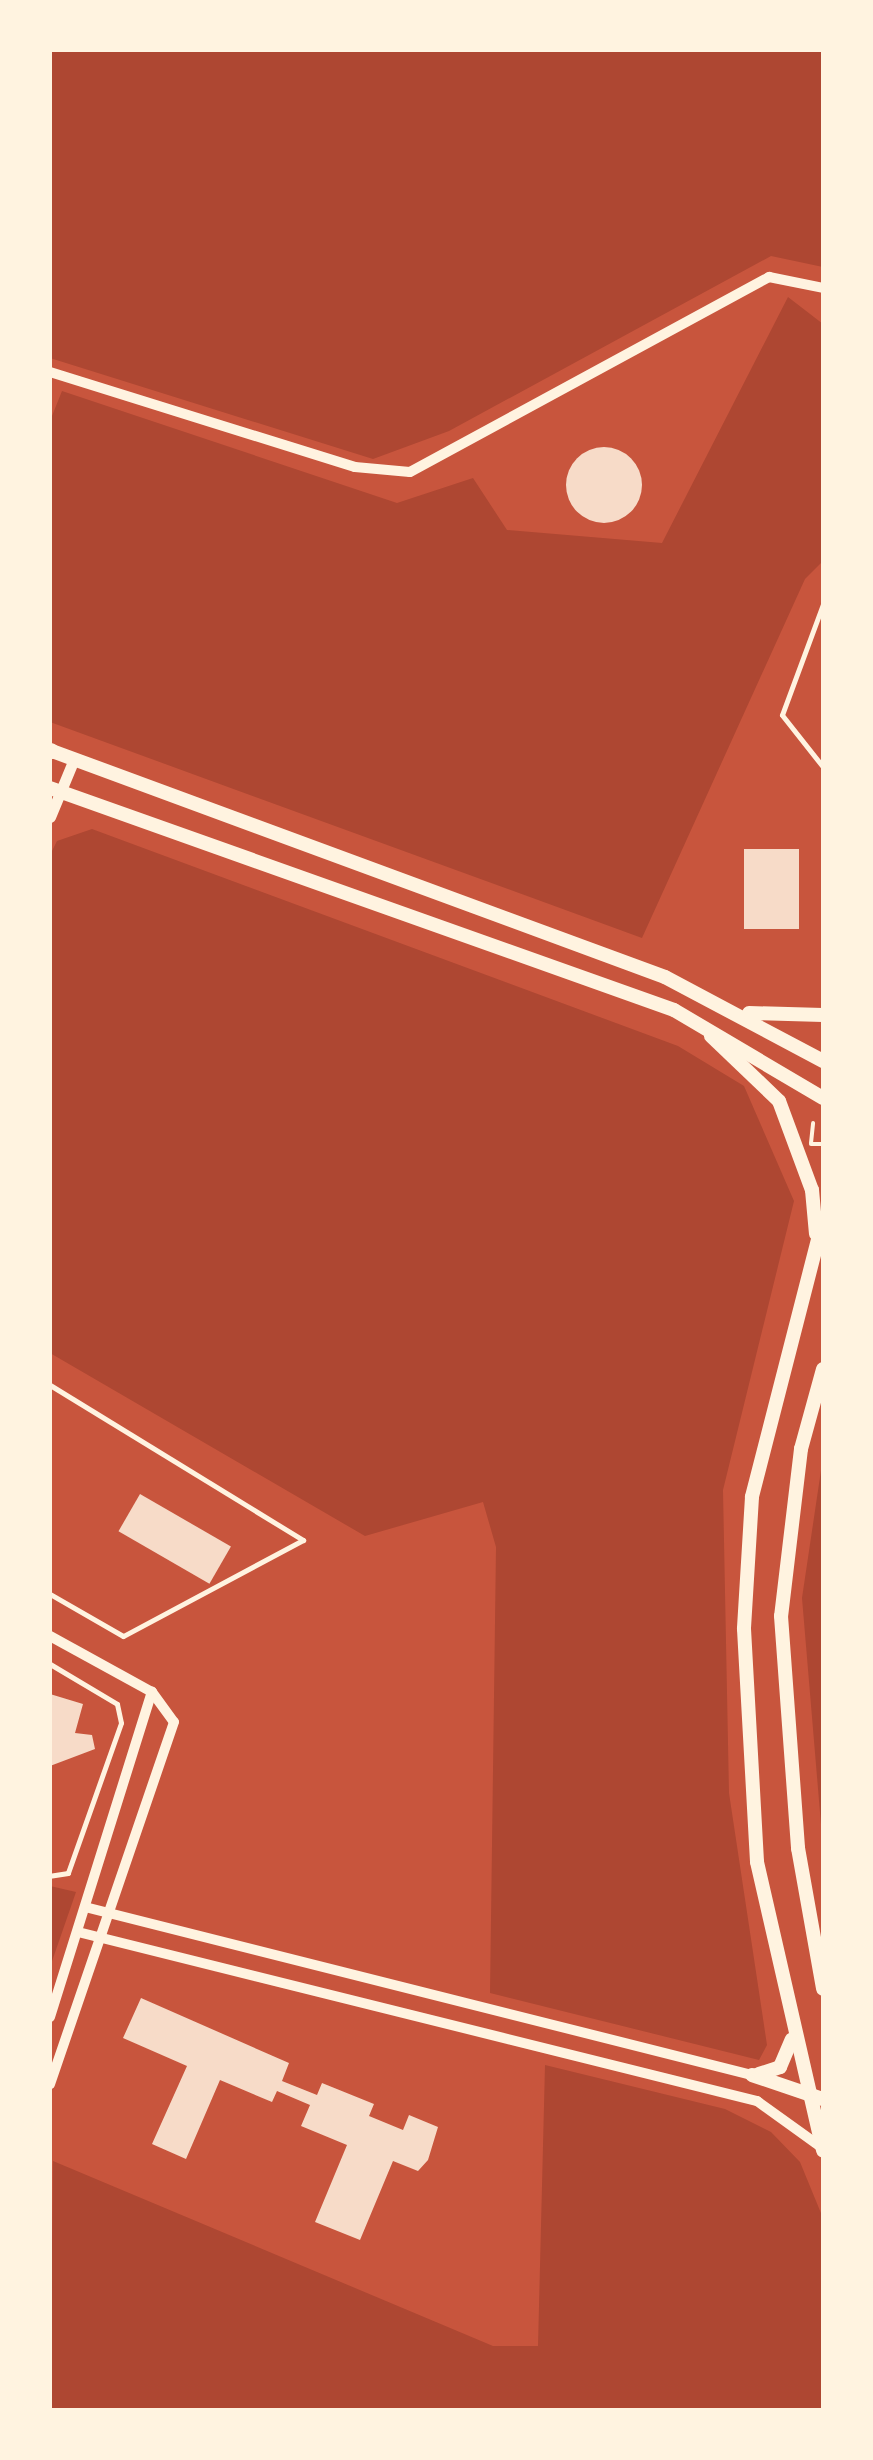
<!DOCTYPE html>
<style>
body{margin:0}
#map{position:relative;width:873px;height:2460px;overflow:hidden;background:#c8553d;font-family:Signika,sans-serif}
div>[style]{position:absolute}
.green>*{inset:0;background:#ae4732}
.building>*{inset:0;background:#f7dbc8;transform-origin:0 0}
.round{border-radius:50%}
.path>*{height:4px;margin:-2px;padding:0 2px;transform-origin:2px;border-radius:2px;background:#fff3e0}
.service>*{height:5px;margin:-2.5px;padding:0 2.5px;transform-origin:2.5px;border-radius:2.5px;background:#fff3e0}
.minor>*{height:10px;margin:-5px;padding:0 5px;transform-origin:5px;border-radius:5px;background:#fff3e0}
.tertiary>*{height:11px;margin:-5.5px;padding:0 5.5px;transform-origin:5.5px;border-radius:5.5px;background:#fff3e0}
.secondary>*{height:14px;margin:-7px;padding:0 7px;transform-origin:7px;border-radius:7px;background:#fff3e0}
.primary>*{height:15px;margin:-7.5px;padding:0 7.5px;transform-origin:7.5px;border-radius:7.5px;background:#fff3e0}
span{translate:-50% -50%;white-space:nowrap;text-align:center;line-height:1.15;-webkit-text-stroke:9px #fff3e0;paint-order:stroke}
.frame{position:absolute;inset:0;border:52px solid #fff3e0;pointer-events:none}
</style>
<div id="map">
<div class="green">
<i style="clip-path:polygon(50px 50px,823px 50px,823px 267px,771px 256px,449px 431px,373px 459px,50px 358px)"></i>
<i style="clip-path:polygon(788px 297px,823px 324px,823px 561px,805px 579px,642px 938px,50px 722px,50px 421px,62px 391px,397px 503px,473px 478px,507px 530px,662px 543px)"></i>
<i style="clip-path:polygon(92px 829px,678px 1046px,744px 1086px,794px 1201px,723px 1490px,729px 1793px,767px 2045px,759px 2060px,490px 1993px,496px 1547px,483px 1502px,365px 1536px,50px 1353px,50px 855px,57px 841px)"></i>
<i style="clip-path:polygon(823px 1457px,823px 1848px,802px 1598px)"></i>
<i style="clip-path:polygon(50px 1886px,76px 1892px,50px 1967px)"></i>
<i style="clip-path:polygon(545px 2065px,725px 2109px,771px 2132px,800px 2162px,823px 2218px,823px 2410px,50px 2410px,53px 2161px,493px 2346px,538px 2346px)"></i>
</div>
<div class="building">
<i class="round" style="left:566px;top:447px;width:76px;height:76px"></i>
<i style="left:744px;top:849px;width:55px;height:80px"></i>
<i style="left:140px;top:1494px;width:105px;height:43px;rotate:30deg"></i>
<i style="clip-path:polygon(50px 1694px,83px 1704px,75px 1733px,92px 1735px,95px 1749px,50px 1766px)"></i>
<i style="clip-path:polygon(141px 1998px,289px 2063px,282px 2081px,317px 2095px,322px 2083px,374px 2104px,369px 2116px,403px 2130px,409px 2115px,438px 2127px,428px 2160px,418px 2171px,393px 2161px,360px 2240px,315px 2222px,347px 2145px,301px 2126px,310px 2105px,277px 2091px,272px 2102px,220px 2080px,186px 2159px,152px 2144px,187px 2066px,123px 2038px)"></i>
</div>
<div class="path">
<i style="left:811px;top:1143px;width:20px;rotate:-84deg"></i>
<i style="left:811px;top:1144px;width:12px"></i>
</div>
<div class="service">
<i style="left:823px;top:604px;width:118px;rotate:110.3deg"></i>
<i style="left:782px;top:715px;width:66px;rotate:51.7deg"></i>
<i style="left:50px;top:1385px;width:297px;rotate:31.5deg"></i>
<i style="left:303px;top:1540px;width:204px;rotate:151.9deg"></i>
<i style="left:123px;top:1636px;width:84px;rotate:-150.1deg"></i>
<i style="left:50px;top:1664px;width:78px;rotate:30.8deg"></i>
<i style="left:117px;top:1704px;width:19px;rotate:78deg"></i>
<i style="left:121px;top:1723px;width:159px;rotate:109.5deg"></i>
<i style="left:68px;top:1873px;width:18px;rotate:171deg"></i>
</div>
<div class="minor">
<i style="left:50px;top:372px;width:319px;rotate:17.3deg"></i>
<i style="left:355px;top:467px;width:55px;rotate:5.2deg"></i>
<i style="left:410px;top:472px;width:409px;rotate:-28.5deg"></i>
<i style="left:769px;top:277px;width:55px;rotate:11.5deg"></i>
<i style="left:50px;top:1636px;width:116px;rotate:28.8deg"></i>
<i style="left:152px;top:1692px;width:37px;rotate:54deg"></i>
<i style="left:174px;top:1722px;width:383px;rotate:108.9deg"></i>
<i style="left:85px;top:1907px;width:688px;rotate:14.14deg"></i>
<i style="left:78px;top:1932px;width:700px;rotate:13.98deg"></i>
<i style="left:757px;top:2101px;width:79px;rotate:35.7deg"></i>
<i style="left:50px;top:2017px;width:341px;rotate:-72.6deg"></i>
</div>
<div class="tertiary">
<i style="left:50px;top:817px;width:63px;rotate:-67.5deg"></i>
</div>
<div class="secondary">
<i style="left:52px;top:751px;width:653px;rotate:20.24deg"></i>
<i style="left:665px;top:977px;width:179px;rotate:28deg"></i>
<i style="left:50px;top:788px;width:662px;rotate:19.58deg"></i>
<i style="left:674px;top:1010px;width:173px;rotate:30.6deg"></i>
<i style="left:749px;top:1013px;width:74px;rotate:1.5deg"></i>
<i style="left:711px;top:1036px;width:94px;rotate:43.7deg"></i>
<i style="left:779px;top:1101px;width:95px;rotate:69.7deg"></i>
<i style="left:812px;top:1190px;width:44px;rotate:84.8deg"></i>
<i style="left:823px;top:1220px;width:286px;rotate:104.4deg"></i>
<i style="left:752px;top:1497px;width:132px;rotate:93.5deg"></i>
<i style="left:744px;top:1629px;width:233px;rotate:86.8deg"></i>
<i style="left:757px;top:1862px;width:296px;rotate:77.1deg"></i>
<i style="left:823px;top:1369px;width:83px;rotate:105.4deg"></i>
<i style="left:801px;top:1449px;width:168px;rotate:96.8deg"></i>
<i style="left:781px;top:1616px;width:233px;rotate:85.8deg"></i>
<i style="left:798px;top:1848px;width:143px;rotate:79.9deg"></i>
<i style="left:759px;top:2074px;width:22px;rotate:-18deg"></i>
<i style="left:780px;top:2067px;width:30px;rotate:-67deg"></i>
<i style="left:752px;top:2075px;width:75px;rotate:18.7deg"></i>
</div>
<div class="primary">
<i style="left:50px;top:750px;width:2px;rotate:27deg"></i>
</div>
<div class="frame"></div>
</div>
